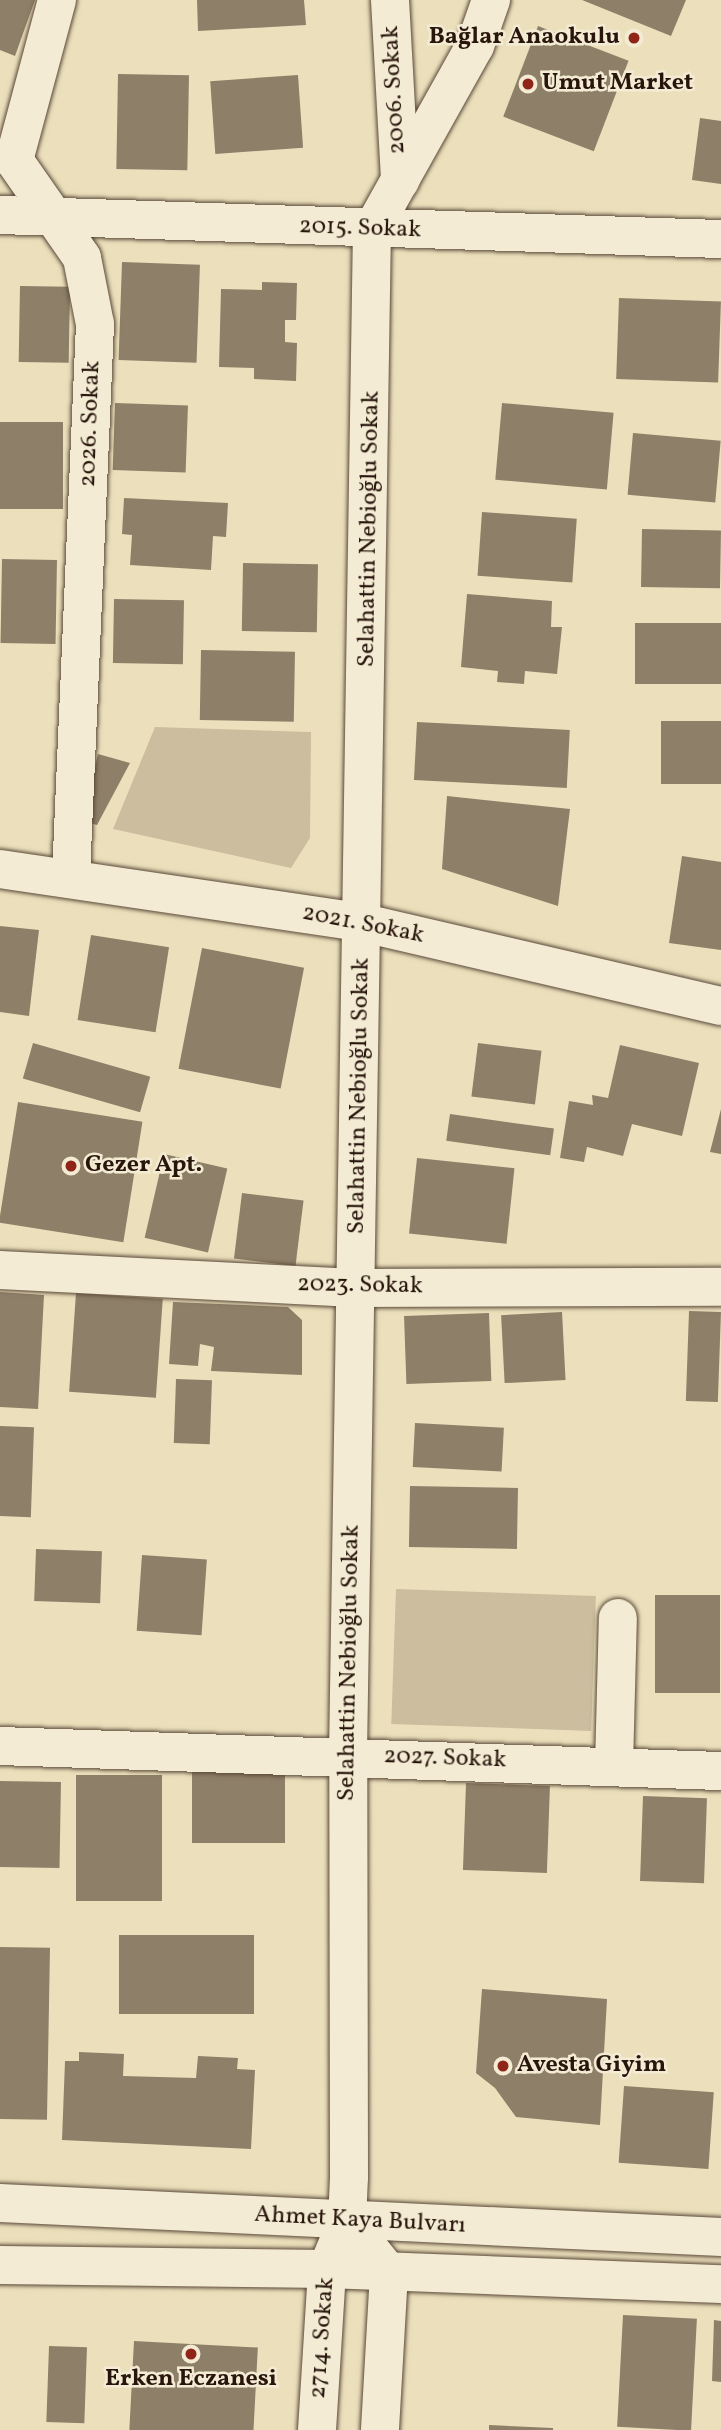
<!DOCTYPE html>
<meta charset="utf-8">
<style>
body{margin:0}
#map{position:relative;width:721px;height:2430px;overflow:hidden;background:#ece0bc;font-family:Vollkorn,serif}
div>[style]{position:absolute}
.green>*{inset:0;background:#cbbd9e;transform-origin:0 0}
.building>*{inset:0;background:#8e7f68;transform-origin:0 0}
.roads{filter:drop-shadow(0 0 2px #594838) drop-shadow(0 0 2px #594838)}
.street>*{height:38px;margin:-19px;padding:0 19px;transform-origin:19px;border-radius:19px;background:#f3ebd3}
.secondary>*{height:38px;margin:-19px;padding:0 19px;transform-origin:19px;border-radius:19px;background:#f3ebd3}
.dots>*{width:19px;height:19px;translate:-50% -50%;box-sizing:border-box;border:4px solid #f3ebd3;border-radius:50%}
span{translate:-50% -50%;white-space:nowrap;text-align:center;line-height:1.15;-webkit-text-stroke:5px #f3ebd3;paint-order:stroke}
.poi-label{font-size:24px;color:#28150c;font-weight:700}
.right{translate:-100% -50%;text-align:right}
.left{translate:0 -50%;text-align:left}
.street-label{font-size:24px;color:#28150c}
</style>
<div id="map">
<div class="green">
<i style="clip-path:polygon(155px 727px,311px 732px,310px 838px,291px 868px,113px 829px)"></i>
<i style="left:396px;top:1589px;width:200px;height:135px;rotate:2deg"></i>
</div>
<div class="building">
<i style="clip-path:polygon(0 0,35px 0,15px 56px,0 50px)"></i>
<i style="clip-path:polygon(197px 0,304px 0,306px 25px,198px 31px)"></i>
<i style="clip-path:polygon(582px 0,686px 0,671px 36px)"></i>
<i style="left:538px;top:26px;width:97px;height:97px;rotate:21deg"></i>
<i style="left:118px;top:74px;width:71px;height:95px;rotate:1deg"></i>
<i style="left:298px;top:75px;width:73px;height:88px;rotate:86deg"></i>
<i style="clip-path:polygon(700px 118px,721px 121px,721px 184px,692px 180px)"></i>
<i style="left:122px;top:262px;width:78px;height:98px;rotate:2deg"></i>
<i style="clip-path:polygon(262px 282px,297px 283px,296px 320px,285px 320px,285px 342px,297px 343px,296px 381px,254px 379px,254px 368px,219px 367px,221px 289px,262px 290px)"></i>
<i style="left:20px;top:286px;width:50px;height:76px;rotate:1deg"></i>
<i style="left:619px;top:298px;width:102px;height:81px;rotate:2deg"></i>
<i style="left:115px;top:403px;width:73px;height:67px;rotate:2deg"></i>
<i style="left:502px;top:403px;width:112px;height:77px;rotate:5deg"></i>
<i style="left:63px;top:422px;width:87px;height:63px;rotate:90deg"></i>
<i style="left:633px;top:433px;width:88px;height:62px;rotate:5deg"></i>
<i style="clip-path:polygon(124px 498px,228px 503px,226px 537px,213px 536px,211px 570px,130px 565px,132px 535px,122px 534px)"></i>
<i style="left:482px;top:512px;width:95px;height:64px;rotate:4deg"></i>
<i style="left:642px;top:529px;width:79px;height:58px;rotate:1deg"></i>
<i style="left:2px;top:559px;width:55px;height:84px;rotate:1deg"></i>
<i style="left:243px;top:563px;width:75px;height:68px;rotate:1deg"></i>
<i style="clip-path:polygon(467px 594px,552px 601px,551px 627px,562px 627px,557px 674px,525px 671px,524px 684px,497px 682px,498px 671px,461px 667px)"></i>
<i style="left:114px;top:599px;width:70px;height:64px;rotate:1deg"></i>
<i style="left:721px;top:623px;width:61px;height:86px;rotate:90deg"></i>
<i style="left:201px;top:650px;width:94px;height:70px;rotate:1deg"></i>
<i style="left:721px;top:721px;width:63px;height:60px;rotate:90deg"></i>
<i style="left:417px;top:722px;width:153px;height:58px;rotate:3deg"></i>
<i style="clip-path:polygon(98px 754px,130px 763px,97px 825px,82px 821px)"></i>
<i style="clip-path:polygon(447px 796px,570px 809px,558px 906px,442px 869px)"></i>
<i style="clip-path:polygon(682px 856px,721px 862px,721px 950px,669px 943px)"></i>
<i style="clip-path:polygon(0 926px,39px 930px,29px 1016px,0 1012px)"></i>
<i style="left:91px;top:935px;width:79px;height:86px;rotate:9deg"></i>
<i style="left:202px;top:948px;width:104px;height:123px;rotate:11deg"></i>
<i style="left:33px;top:1043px;width:122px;height:37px;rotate:16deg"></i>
<i style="left:478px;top:1043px;width:64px;height:54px;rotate:7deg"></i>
<i style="clip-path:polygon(620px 1045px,699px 1063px,682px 1136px,632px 1124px,623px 1156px,587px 1147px,584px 1162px,560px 1158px,569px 1101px,593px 1105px,592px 1095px,608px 1098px)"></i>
<i style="left:18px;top:1102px;width:126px;height:122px;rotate:9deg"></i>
<i style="clip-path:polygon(721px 1109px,721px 1154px,710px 1152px)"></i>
<i style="left:450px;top:1114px;width:105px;height:27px;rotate:8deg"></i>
<i style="left:164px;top:1154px;width:65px;height:86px;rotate:13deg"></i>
<i style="left:417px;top:1158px;width:98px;height:76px;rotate:6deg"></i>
<i style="left:242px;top:1193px;width:62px;height:66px;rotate:7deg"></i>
<i style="clip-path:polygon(0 1292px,44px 1295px,38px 1409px,0 1407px)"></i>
<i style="left:76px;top:1293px;width:87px;height:99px;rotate:4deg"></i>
<i style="clip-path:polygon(173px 1302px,288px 1307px,302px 1320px,302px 1375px,211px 1371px,214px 1347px,200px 1344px,198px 1366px,169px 1364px)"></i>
<i style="left:689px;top:1311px;width:32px;height:90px;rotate:2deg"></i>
<i style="left:562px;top:1312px;width:68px;height:61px;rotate:87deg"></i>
<i style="left:489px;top:1313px;width:68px;height:85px;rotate:88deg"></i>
<i style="left:176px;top:1379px;width:36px;height:64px;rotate:2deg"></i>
<i style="left:415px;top:1423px;width:89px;height:44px;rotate:3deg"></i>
<i style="left:0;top:1426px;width:34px;height:90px;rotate:2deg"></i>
<i style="left:410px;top:1486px;width:108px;height:61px;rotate:1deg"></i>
<i style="left:36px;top:1549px;width:66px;height:52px;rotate:2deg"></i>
<i style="left:142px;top:1555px;width:65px;height:76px;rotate:4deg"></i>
<i style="left:655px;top:1595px;width:65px;height:98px"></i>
<i style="left:192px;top:1769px;width:93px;height:74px"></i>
<i style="left:76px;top:1775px;width:86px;height:126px"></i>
<i style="left:0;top:1781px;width:61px;height:86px;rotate:1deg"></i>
<i style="left:466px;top:1783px;width:84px;height:87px;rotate:2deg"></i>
<i style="left:643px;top:1796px;width:64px;height:85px;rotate:2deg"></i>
<i style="left:119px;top:1935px;width:135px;height:79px"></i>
<i style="left:0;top:1947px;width:50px;height:172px;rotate:1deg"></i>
<i style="clip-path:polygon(482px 1989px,607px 1999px,600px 2125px,516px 2117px,495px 2088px,476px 2073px)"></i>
<i style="clip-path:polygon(79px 2052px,124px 2054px,123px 2076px,196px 2078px,198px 2056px,238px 2058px,237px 2069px,255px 2070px,251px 2149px,62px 2140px,65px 2061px,79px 2061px)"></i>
<i style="left:624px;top:2086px;width:90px;height:77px;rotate:4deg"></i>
<i style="left:623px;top:2315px;width:74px;height:112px;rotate:3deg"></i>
<i style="clip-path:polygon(714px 2320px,721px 2321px,721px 2382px,712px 2381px)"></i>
<i style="left:134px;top:2341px;width:124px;height:89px;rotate:3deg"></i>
<i style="left:49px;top:2346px;width:38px;height:76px;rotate:2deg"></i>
<i style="clip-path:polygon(489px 2425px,553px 2428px,553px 2430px,489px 2430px)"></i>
</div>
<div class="roads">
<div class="street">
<i style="left:57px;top:0;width:166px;rotate:105deg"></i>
<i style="left:14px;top:160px;width:119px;rotate:55.2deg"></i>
<i style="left:82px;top:258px;width:67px;rotate:78.9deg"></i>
<i style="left:95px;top:324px;width:553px;rotate:92.49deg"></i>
<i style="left:390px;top:0;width:181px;rotate:86.8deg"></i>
<i style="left:0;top:215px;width:721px;rotate:1.91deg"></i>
<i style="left:0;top:869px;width:368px;rotate:8.4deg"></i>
<i style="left:364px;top:923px;width:367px;rotate:13.1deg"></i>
<i style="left:0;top:1270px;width:355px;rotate:2.9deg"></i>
<i style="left:355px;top:1288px;width:366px;rotate:-0.2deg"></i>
<i style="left:0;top:1746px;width:721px;rotate:1.99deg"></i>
<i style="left:614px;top:1766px;width:148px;rotate:-88.5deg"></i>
<i style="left:347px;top:2221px;width:67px;rotate:51.1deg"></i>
<i style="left:389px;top:2273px;width:157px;rotate:93.3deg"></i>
<i style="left:317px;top:2430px;width:161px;rotate:-86.4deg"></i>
<i style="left:327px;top:2269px;width:52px;rotate:-67.4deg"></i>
<i style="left:347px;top:2221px;width:44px;rotate:-87.4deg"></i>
<i style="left:349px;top:2177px;width:422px;rotate:-90.1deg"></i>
<i style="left:348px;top:1755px;width:1525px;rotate:-89.1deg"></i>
<i style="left:372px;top:230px;width:211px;rotate:-60.8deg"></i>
<i style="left:475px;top:46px;width:49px;rotate:-70.8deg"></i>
</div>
<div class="secondary">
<i style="left:0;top:2203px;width:722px;rotate:2.7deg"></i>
<i style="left:0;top:2265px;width:327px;rotate:0.7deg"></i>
<i style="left:327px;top:2269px;width:394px;rotate:2.2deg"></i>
</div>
</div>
<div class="dots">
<i style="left:634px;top:38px;background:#8f2418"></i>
<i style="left:528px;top:84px;background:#8f2418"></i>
<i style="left:71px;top:1166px;background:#8f2418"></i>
<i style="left:503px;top:2066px;background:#8f2418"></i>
<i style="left:191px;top:2354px;background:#8f2418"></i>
</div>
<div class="poi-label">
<span class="right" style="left:620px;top:38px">Bağlar Anaokulu</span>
<span class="left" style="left:542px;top:84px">Umut Market</span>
<span class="left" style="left:85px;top:1166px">Gezer Apt.</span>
<span class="left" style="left:517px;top:2066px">Avesta Giyim</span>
<span style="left:191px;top:2380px">Erken Eczanesi</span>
</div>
<div class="street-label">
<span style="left:395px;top:90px;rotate:-93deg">2006. Sokak</span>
<span style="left:360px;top:229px;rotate:2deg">2015. Sokak</span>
<span style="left:91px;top:424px;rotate:-88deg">2026. Sokak</span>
<span style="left:370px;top:529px;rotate:-89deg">Selahattin Nebioğlu Sokak</span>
<span style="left:363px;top:925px;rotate:11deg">2021. Sokak</span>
<span style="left:360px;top:1096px;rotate:-89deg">Selahattin Nebioğlu Sokak</span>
<span style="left:360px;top:1286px;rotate:1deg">2023. Sokak</span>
<span style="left:350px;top:1663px;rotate:-89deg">Selahattin Nebioğlu Sokak</span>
<span style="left:445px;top:1759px;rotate:2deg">2027. Sokak</span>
<span style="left:360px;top:2221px;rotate:3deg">Ahmet Kaya Bulvarı</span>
<span style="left:323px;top:2338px;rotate:-86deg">2714. Sokak</span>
</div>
</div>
